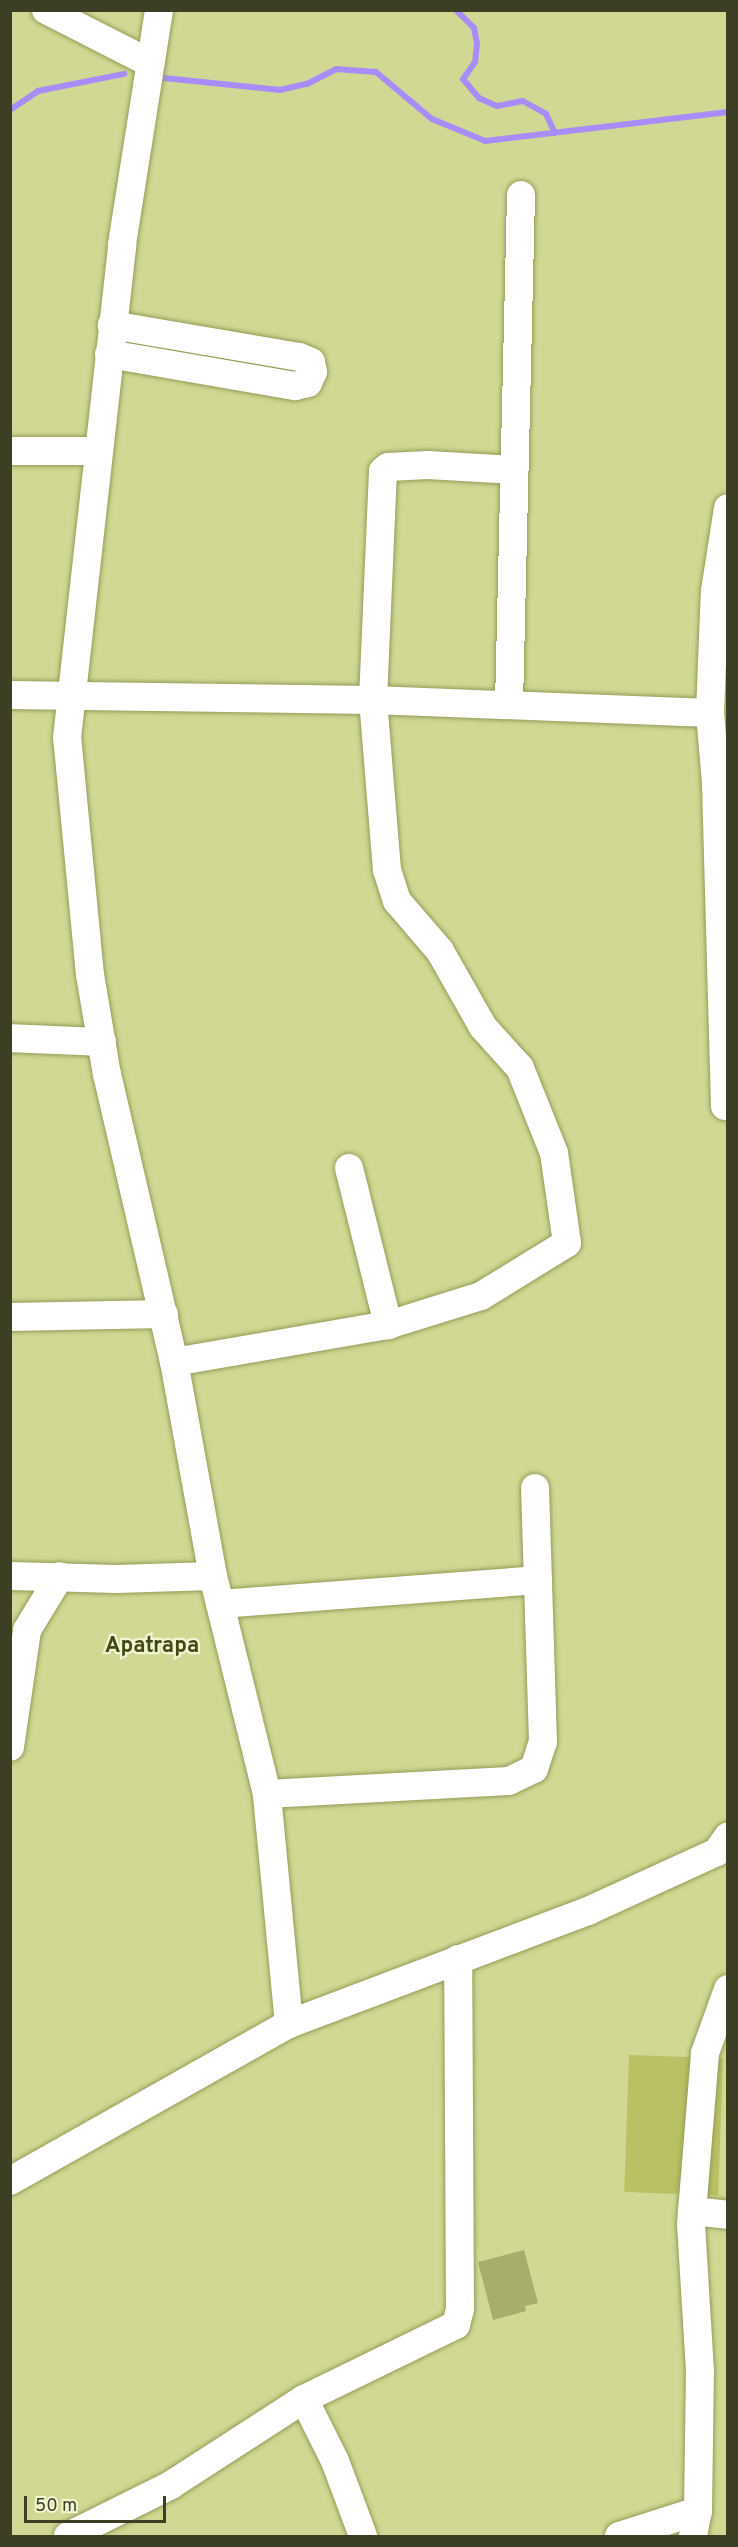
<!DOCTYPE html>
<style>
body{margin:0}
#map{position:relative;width:738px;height:2547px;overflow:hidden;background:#d0d893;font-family:Overpass,sans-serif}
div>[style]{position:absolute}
.green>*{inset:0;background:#b9c164;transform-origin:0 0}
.stream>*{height:6px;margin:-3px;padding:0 3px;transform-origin:3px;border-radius:3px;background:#a88cfc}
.building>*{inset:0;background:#a7ad6a}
.roads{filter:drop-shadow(0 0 2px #959c59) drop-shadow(0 0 2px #959c59)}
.minor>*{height:28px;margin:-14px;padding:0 14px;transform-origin:14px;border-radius:14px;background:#fff}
span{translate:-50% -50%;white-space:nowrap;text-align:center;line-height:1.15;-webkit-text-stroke:4.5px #f1f6d3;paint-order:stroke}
.district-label{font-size:22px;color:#454916;font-weight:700}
.frame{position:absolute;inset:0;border:12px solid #3c3f23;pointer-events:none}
.scale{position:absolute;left:24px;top:2496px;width:142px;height:27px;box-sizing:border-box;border:3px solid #3c3f23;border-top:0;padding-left:8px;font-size:18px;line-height:21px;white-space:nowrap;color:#3c3f23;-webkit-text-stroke:4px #f1f6d3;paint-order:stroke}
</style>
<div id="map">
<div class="green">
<i style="left:629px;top:2055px;width:94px;height:137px;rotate:2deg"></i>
</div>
<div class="stream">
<i style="left:456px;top:10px;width:25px;rotate:45deg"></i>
<i style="left:474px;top:28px;width:16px;rotate:79deg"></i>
<i style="left:477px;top:44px;width:18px;rotate:96deg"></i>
<i style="left:475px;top:62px;width:21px;rotate:125deg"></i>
<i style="left:463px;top:79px;width:25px;rotate:50deg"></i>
<i style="left:479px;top:98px;width:20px;rotate:24deg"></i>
<i style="left:497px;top:106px;width:26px;rotate:-11deg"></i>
<i style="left:523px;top:101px;width:26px;rotate:29deg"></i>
<i style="left:546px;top:114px;width:21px;rotate:65deg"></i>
<i style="left:164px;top:78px;width:117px;rotate:5.9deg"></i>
<i style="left:280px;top:90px;width:28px;rotate:-13deg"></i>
<i style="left:307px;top:84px;width:33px;rotate:-27deg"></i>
<i style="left:336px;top:69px;width:40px;rotate:4.3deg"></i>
<i style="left:376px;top:72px;width:73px;rotate:40deg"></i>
<i style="left:432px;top:119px;width:57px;rotate:22.5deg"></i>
<i style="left:485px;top:141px;width:245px;rotate:-6.8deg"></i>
<i style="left:10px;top:110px;width:34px;rotate:-34deg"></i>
<i style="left:38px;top:91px;width:88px;rotate:-11.2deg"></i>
</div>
<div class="building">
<i style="clip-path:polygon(524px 2250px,538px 2303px,525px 2306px,526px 2311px,493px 2320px,478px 2262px)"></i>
</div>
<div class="roads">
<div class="minor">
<i style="left:46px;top:10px;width:117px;rotate:27deg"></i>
<i style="left:109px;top:354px;width:189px;rotate:9.8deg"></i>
<i style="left:295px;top:386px;width:13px;rotate:-13deg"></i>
<i style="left:308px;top:383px;width:12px;rotate:-66deg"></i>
<i style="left:313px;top:372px;width:10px;rotate:-101deg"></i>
<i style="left:311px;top:362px;width:13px;rotate:-157deg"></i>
<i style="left:299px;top:357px;width:190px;rotate:-170.3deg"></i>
<i style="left:10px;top:451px;width:88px"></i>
<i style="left:10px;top:695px;width:363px;rotate:0.8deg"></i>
<i style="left:373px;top:700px;width:337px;rotate:2.2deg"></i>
<i style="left:509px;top:705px;width:510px;rotate:-88.65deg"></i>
<i style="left:10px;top:1038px;width:92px;rotate:2.5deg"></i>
<i style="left:725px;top:1106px;width:323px;rotate:-91.6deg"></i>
<i style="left:716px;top:783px;width:70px;rotate:-94.9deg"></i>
<i style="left:710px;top:713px;width:122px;rotate:-87.7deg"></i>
<i style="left:715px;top:591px;width:84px;rotate:-81.1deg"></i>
<i style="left:349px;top:1168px;width:162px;rotate:76deg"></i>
<i style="left:10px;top:1317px;width:154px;rotate:-1.1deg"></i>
<i style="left:174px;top:1362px;width:217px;rotate:-9.8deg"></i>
<i style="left:388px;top:1325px;width:97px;rotate:-17.3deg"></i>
<i style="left:481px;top:1296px;width:101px;rotate:-31.6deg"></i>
<i style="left:567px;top:1243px;width:91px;rotate:-98.2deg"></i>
<i style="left:554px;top:1153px;width:92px;rotate:-111.8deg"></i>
<i style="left:520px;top:1068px;width:55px;rotate:-132.1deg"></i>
<i style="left:483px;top:1027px;width:87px;rotate:-119.5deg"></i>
<i style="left:440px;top:951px;width:66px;rotate:-130.7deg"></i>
<i style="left:397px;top:901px;width:33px;rotate:-108deg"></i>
<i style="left:387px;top:870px;width:171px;rotate:-94.7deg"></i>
<i style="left:373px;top:700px;width:229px;rotate:-87.5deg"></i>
<i style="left:383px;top:471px;width:6px;rotate:-39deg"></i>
<i style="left:388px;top:467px;width:40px;rotate:-2.9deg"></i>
<i style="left:428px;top:465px;width:86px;rotate:3.3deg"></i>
<i style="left:10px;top:1576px;width:106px;rotate:1.6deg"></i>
<i style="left:116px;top:1579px;width:97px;rotate:-1.8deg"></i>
<i style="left:220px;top:1604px;width:319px;rotate:-4.3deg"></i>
<i style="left:10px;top:1747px;width:118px;rotate:-81.7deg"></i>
<i style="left:27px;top:1630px;width:63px;rotate:-58.6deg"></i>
<i style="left:267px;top:1794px;width:242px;rotate:-3.1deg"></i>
<i style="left:509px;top:1781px;width:28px;rotate:-26deg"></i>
<i style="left:534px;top:1769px;width:28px;rotate:-72deg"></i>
<i style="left:543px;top:1742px;width:254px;rotate:-91.8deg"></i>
<i style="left:289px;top:2024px;width:320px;rotate:-20.7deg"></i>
<i style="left:588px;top:1911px;width:142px;rotate:-24.6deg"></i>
<i style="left:717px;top:1852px;width:19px;rotate:-55deg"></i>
<i style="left:10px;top:2181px;width:320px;rotate:-29.4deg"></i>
<i style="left:289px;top:2024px;width:231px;rotate:-95.5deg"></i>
<i style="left:267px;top:1794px;width:225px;rotate:-103.9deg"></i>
<i style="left:213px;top:1576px;width:218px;rotate:-100.3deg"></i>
<i style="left:174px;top:1362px;width:295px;rotate:-103.1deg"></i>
<i style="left:107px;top:1075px;width:101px;rotate:-99.6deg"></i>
<i style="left:90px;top:975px;width:238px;rotate:-95.5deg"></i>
<i style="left:67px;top:738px;width:497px;rotate:-83.6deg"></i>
<i style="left:122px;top:244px;width:237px;rotate:-81deg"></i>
<i style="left:692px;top:2211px;width:36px;rotate:6deg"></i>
<i style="left:304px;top:2399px;width:69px;rotate:63.4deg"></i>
<i style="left:335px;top:2461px;width:80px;rotate:69.5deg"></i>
<i style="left:68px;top:2536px;width:115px;rotate:-26.3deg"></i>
<i style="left:171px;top:2485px;width:158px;rotate:-32.9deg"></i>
<i style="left:304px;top:2399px;width:169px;rotate:-26deg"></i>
<i style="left:456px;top:2325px;width:16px;rotate:-76deg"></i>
<i style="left:460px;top:2309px;width:350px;rotate:-90.3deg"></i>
<i style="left:619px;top:2536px;width:83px;rotate:-17.6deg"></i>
<i style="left:693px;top:2536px;width:25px;rotate:-79deg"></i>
<i style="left:698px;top:2511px;width:140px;rotate:-89.2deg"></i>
<i style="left:700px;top:2371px;width:147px;rotate:-93.5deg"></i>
<i style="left:691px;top:2224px;width:172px;rotate:-85.3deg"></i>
<i style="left:705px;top:2053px;width:68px;rotate:-70.2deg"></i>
</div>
</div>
<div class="district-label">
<span style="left:152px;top:1647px">Apatrapa</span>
</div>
<div class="frame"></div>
<div class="scale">50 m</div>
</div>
